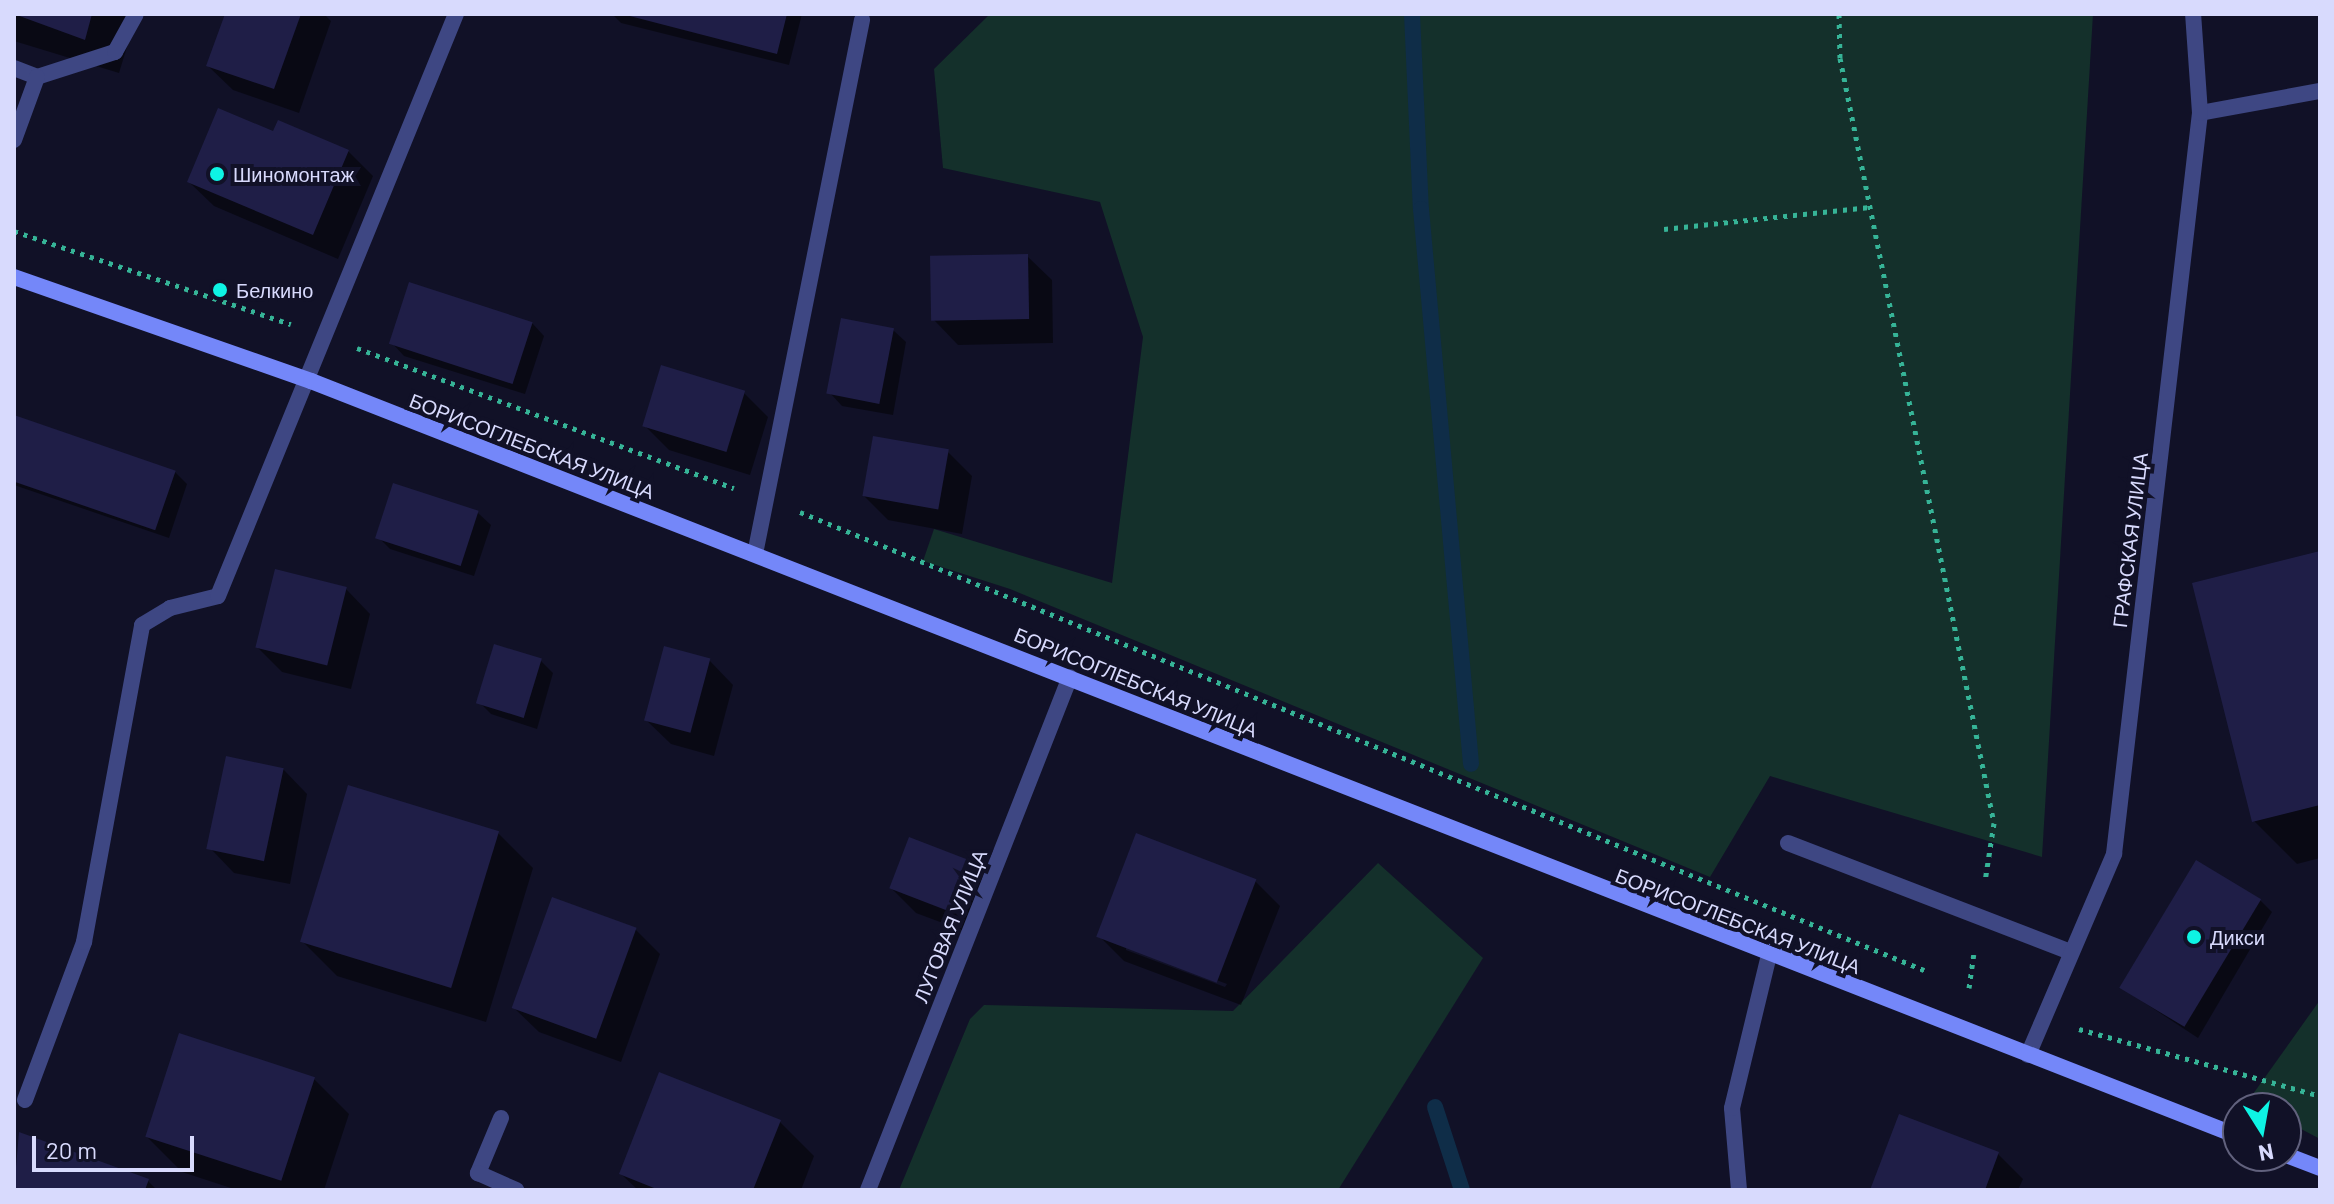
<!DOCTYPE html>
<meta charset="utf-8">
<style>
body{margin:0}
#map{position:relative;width:2334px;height:1204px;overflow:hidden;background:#111127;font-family:Barlow,sans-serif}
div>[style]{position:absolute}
.green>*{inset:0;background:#14302b}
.shadow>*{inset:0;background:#0007}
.stream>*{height:16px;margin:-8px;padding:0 8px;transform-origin:8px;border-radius:8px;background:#0f2d48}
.building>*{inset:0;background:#1f1e47;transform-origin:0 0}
.path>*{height:5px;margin-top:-2.5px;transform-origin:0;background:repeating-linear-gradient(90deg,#36b497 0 4px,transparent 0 10px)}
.lane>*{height:16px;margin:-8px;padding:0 8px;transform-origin:8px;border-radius:8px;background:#3e4783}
.street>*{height:16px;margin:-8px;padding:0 8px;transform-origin:8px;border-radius:8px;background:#3e4783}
.secondary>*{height:16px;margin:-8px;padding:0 8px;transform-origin:8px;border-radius:8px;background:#7487f9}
.dots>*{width:22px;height:22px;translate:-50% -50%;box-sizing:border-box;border:4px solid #111127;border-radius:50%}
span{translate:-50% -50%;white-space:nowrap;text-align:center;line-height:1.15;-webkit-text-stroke:8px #111127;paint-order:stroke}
.poi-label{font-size:20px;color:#d8dafd}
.left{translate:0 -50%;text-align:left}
.street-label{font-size:20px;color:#d8dafd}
.frame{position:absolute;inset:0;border:16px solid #d8dafd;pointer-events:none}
.north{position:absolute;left:2222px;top:1092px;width:80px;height:80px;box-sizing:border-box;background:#111127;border:2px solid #61617d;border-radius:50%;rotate:169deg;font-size:22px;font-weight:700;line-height:32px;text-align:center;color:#d8dafd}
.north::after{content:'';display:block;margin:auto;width:28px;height:36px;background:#0ef4e4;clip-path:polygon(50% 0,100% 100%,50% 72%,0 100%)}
.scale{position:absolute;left:32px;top:1136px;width:162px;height:36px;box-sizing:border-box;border:4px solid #d8dafd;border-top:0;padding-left:10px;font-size:24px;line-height:28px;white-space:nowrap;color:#d8dafd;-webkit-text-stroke:6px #111127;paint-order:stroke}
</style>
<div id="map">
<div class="green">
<i style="clip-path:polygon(990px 14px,2093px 14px,2042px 857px,1770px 776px,1710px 877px,1010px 589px,923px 561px,934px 529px,1112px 583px,1143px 337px,1100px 202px,943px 168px,934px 69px)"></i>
<i style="clip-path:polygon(1378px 863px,1483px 958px,1338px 1190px,899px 1190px,970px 1019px,984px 1005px,1233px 1011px)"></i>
<i style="clip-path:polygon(2320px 1000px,2320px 1139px,2286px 1121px,2286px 1108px,2248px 1101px)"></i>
</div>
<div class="shadow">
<i style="clip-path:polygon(14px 14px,137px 14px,119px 73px,14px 41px)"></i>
<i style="clip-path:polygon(227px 14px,324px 14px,331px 21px,299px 113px,233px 90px,208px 66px)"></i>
<i style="clip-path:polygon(612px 14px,802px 14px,789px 65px,621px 23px)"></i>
<i style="clip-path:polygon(274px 133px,348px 151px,373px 176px,338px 259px,214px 206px,189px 182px)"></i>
<i style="clip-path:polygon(1027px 256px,1052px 280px,1053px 343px,958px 345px,934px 320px)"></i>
<i style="clip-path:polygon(532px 323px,544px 336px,525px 394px,404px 356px,392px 343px)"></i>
<i style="clip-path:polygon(893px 330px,906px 342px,893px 415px,842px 406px,830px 393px)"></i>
<i style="clip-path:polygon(744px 393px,768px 417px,750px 475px,669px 450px,644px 425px)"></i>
<i style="clip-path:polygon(14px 417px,175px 472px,187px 484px,169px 538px,14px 485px)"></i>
<i style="clip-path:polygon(948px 452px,972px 476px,962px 534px,888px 520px,864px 496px)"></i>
<i style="clip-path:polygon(478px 513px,491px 525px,474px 576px,390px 549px,378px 537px)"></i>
<i style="clip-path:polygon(2320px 553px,2320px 858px,2297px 864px,2254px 821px)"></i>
<i style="clip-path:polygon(346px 589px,370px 614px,351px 689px,282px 672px,257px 647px)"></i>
<i style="clip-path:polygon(709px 660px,733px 685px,714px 756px,671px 744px,646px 720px)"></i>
<i style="clip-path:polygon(541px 661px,553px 673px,537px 729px,491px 714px,479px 702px)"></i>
<i style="clip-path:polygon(283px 769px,307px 794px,290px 884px,234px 873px,210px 848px)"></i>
<i style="clip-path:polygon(498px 833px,533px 868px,486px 1022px,337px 976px,302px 941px)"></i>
<i style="clip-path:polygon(evenodd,1138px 836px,1255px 881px,1280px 906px,1241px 1005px,1124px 961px,1099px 936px,1138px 836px,1126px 946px,1227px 984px,1225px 987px,1126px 950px,1126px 946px)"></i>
<i style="clip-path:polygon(968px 863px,993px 887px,975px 935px,916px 913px,891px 888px)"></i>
<i style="clip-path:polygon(2260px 900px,2272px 912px,2198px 1038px,2122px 988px)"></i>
<i style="clip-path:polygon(635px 929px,660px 954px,621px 1062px,539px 1032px,514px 1008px)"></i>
<i style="clip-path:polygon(314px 1079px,349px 1114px,324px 1190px,237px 1190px,182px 1172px,147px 1137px)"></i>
<i style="clip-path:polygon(779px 1121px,814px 1156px,801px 1190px,638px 1190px,621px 1174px)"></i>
<i style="clip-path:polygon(20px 1134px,148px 1181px,157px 1190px,14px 1190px)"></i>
<i style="clip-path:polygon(1998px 1154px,2023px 1179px,2018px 1190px,1872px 1190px)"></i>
</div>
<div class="stream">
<i style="left:1412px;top:14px;width:195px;rotate:87.4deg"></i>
<i style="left:1421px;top:209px;width:557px;rotate:84.85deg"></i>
<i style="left:1435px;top:1107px;width:87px;rotate:72deg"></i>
</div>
<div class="building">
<i style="clip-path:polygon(14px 14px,92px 14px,85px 40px)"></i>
<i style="clip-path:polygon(225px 14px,301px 14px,274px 89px,206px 66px)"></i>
<i style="clip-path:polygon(622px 14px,787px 14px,777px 54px)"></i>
<i style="clip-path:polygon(218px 108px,273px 131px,278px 120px,349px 150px,313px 235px,187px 182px)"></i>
<i style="left:1028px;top:254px;width:65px;height:98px;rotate:89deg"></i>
<i style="left:409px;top:282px;width:130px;height:65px;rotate:18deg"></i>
<i style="left:841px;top:318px;width:54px;height:77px;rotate:11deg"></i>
<i style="left:661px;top:365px;width:88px;height:64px;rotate:17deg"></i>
<i style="left:14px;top:415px;width:171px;height:63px;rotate:19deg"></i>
<i style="left:873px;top:436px;width:77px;height:61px;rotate:10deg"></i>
<i style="left:393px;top:483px;width:90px;height:58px;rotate:18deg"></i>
<i style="clip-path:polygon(2320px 551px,2320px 805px,2252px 822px,2192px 583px)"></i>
<i style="left:275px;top:569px;width:74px;height:81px;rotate:14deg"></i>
<i style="left:494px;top:644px;width:50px;height:62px;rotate:17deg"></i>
<i style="left:664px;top:646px;width:48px;height:77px;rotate:15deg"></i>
<i style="left:226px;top:756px;width:59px;height:95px;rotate:12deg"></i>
<i style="left:348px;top:785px;width:158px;height:164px;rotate:17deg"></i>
<i style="left:1136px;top:833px;width:129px;height:111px;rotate:21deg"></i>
<i style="left:909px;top:837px;width:66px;height:55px;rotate:21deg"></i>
<i style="left:2196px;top:860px;width:76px;height:149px;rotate:31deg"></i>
<i style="left:552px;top:897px;width:90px;height:118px;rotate:20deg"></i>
<i style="left:179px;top:1033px;width:143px;height:109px;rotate:18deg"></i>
<i style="clip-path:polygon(659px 1072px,781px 1120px,753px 1190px,659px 1190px,619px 1174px)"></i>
<i style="clip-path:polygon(1899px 1114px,1999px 1152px,1985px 1190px,1870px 1190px)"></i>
<i style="clip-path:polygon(19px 1132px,149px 1179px,145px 1190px,14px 1190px)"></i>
</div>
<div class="path">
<i style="left:1839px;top:14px;width:44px;rotate:88.7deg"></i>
<i style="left:1840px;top:58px;width:780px;rotate:78.62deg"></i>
<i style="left:1994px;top:823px;width:59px;rotate:98.8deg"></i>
<i style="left:1664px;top:229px;width:207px;rotate:-6.1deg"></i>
<i style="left:14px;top:231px;width:292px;rotate:18.6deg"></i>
<i style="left:357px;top:348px;width:402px;rotate:20.4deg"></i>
<i style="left:800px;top:512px;width:1214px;rotate:22.17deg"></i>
<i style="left:1969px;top:988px;width:34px;rotate:-82deg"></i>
<i style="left:2079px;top:1029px;width:250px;rotate:15.5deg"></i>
</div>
<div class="lane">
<i style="left:14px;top:68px;width:25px;rotate:21deg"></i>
<i style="left:37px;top:77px;width:82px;rotate:-17.8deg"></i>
<i style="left:115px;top:52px;width:43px;rotate:-61.1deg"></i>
<i style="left:2200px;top:113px;width:122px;rotate:-10.4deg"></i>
<i style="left:14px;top:140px;width:67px;rotate:-69.9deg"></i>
<i style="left:755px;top:554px;width:545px;rotate:-78.67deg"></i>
<i style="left:1788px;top:843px;width:300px;rotate:21.1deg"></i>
<i style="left:25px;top:1100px;width:169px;rotate:-69.5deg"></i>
<i style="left:84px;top:942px;width:322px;rotate:-79.6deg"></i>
<i style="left:142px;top:625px;width:33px;rotate:-31deg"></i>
<i style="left:170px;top:608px;width:49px;rotate:-14deg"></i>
<i style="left:218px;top:596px;width:629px;rotate:-67.76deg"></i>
<i style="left:501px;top:1118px;width:60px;rotate:112.7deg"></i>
<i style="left:478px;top:1173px;width:42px;rotate:24.1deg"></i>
<i style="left:1739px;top:1190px;width:82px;rotate:-94.9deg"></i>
<i style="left:1732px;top:1108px;width:157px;rotate:-76.4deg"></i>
</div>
<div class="street">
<i style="left:2028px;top:1055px;width:219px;rotate:-66.8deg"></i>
<i style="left:2114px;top:854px;width:746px;rotate:-83.38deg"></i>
<i style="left:2200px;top:113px;width:99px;rotate:-94deg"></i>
<i style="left:868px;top:1190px;width:551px;rotate:-68.51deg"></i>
</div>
<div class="secondary">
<i style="left:14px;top:277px;width:315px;rotate:19.3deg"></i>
<i style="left:311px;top:381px;width:2070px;rotate:21.4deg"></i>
<i style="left:2286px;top:1155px;width:36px;rotate:21deg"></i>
</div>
<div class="dots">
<i style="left:217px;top:174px;background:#0ef4e4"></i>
<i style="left:220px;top:290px;background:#0ef4e4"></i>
<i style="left:2194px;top:937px;background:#0ef4e4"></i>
</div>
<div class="poi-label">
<span class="left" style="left:233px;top:174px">Шиномонтаж</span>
<span class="left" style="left:236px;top:290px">Белкино</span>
<span class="left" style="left:2210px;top:937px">Дикси</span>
</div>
<div class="street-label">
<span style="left:532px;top:446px;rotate:21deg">БОРИСОГЛЕБСКАЯ УЛИЦА</span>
<span style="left:2130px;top:540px;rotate:-83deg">ГРАФСКАЯ УЛИЦА</span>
<span style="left:1136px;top:682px;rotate:22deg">БОРИСОГЛЕБСКАЯ УЛИЦА</span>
<span style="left:1738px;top:921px;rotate:21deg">БОРИСОГЛЕБСКАЯ УЛИЦА</span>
<span style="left:950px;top:926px;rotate:-68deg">ЛУГОВАЯ УЛИЦА</span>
</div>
<div class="frame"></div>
<div class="north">N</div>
<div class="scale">20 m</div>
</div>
